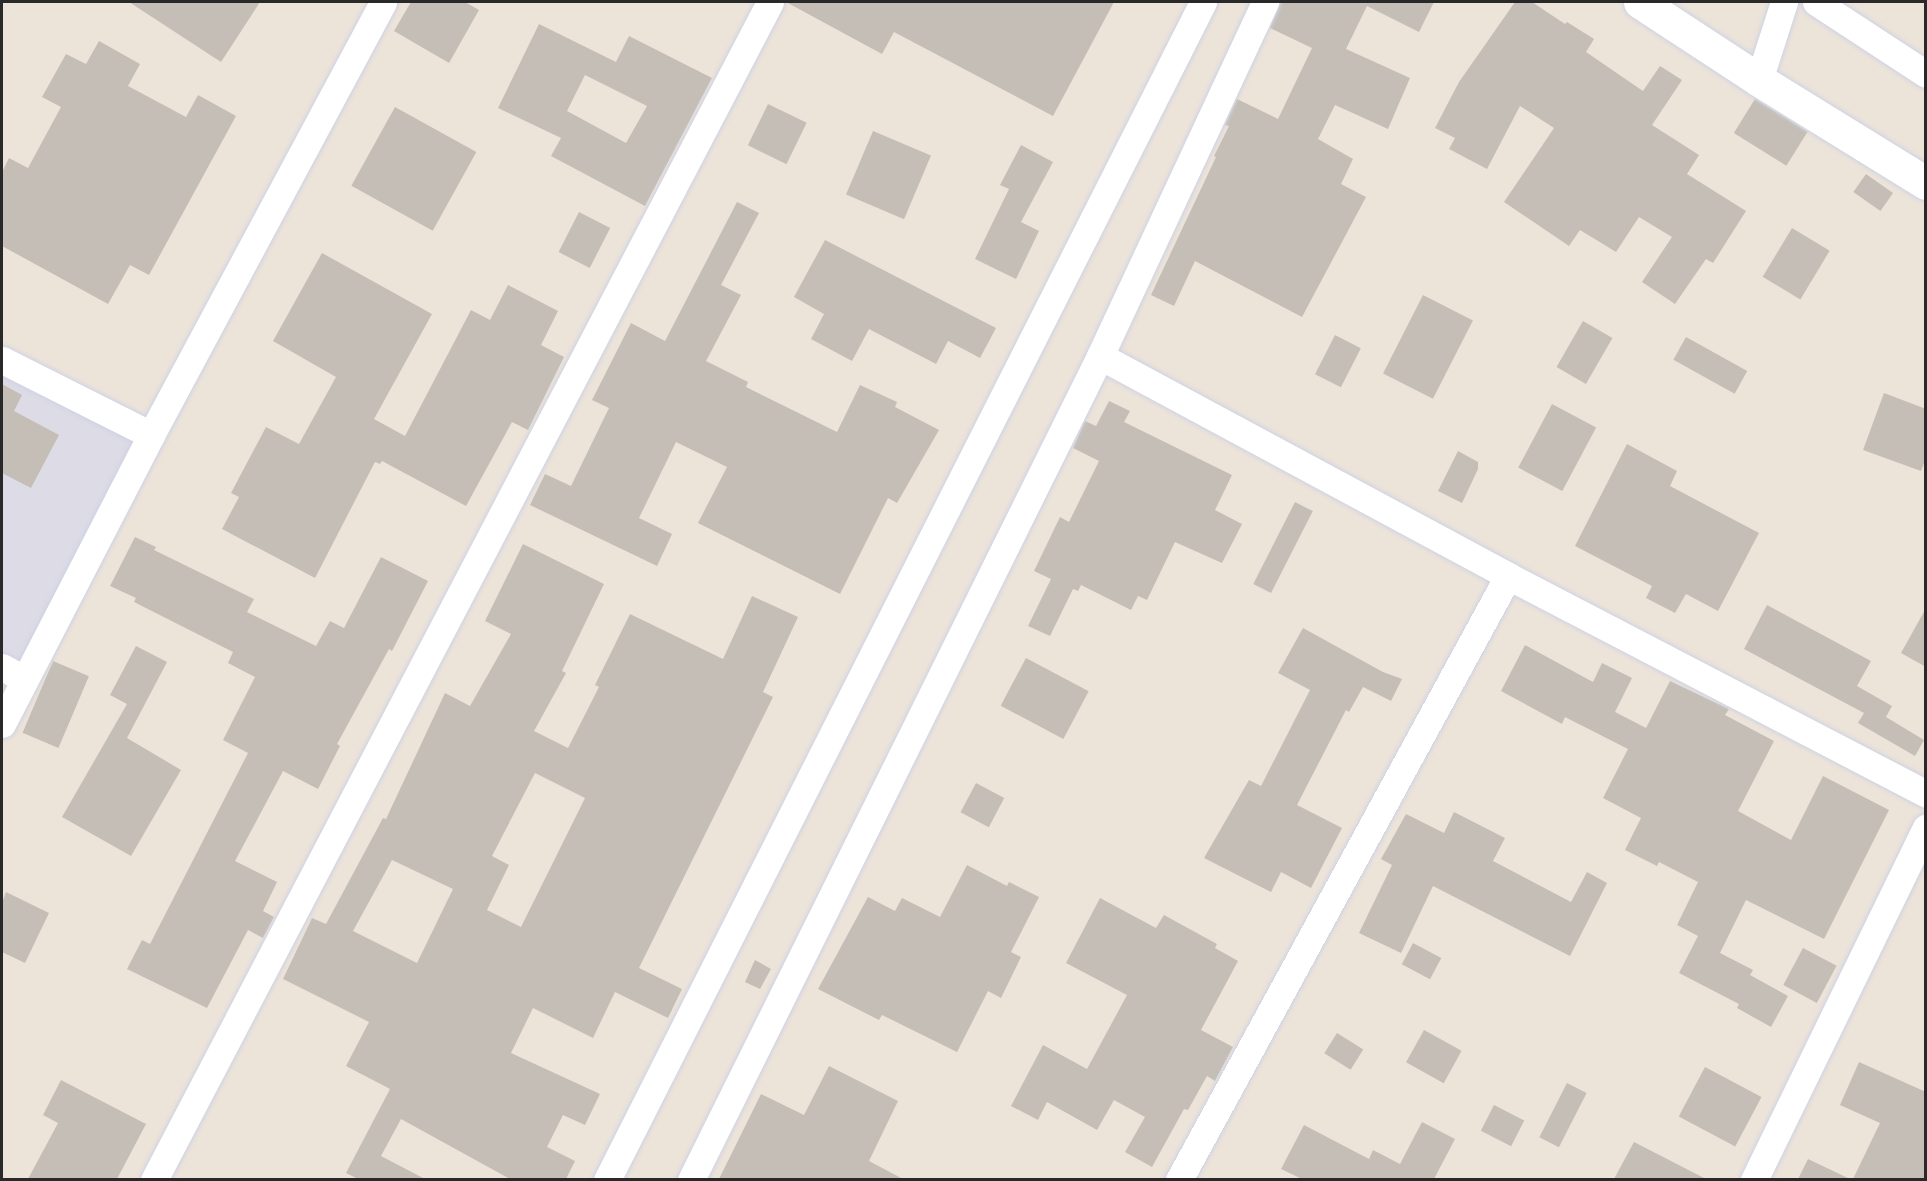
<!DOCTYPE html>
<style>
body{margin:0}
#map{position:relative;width:1927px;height:1181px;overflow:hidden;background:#ede4d9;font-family:Mulish,sans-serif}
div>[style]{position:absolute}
.industrial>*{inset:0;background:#dddbe5}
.building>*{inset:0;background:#c4beb6;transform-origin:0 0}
.roads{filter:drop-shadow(0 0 2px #ced2e4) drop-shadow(0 0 2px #ced2e4)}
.minor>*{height:27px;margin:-13.5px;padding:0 13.5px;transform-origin:13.5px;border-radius:13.5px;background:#fff}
.tertiary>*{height:33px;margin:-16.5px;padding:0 16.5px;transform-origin:16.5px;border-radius:16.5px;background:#fff}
span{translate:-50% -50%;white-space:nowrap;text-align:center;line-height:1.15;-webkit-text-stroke:5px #fff;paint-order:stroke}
.frame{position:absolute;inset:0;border:3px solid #292929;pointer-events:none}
</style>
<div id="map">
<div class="industrial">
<i style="clip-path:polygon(2px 360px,147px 433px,17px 680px,2px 672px)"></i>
</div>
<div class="building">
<i style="clip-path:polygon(129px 2px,260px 2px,221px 62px)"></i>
<i style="clip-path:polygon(411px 2px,465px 2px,479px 10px,449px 63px,394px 31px)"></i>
<i style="clip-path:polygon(786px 2px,1114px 2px,1053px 116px,894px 32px,882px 54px)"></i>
<i style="clip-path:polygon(1281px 2px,1434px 2px,1419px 32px,1367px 6px,1346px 49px,1410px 78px,1388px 129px,1335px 105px,1318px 139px,1353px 159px,1341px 184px,1366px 197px,1302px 317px,1195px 261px,1174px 306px,1151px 295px,1216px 157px,1214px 156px,1229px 126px,1225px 125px,1237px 99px,1278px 119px,1312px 48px,1270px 28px)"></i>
<i style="clip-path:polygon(1515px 2px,1532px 2px,1565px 24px,1567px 22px,1594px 39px,1586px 52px,1643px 91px,1660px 66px,1682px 80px,1652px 125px,1699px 155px,1687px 174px,1746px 211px,1713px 263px,1706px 259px,1675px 304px,1642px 282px,1672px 237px,1639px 217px,1616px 252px,1580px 230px,1569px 246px,1504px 202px,1554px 128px,1520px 106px,1487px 169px,1449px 149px,1455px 138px,1435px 128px,1459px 82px)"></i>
<i style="clip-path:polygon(evenodd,539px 24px,616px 62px,629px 36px,712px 78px,645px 206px,551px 156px,561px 138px,498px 108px,539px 24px,585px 75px,647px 106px,626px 143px,567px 111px,585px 75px)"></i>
<i style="clip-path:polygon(99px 41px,140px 64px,128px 86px,186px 117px,198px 95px,236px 116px,149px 275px,130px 265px,108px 304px,2px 246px,2px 172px,9px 158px,28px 168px,61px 107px,42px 97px,66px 54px,86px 64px)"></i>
<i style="left:1755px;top:99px;width:62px;height:40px;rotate:32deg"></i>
<i style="left:768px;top:104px;width:43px;height:46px;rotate:26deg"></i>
<i style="left:395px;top:107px;width:93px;height:90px;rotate:29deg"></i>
<i style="left:873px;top:131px;width:63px;height:69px;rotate:23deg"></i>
<i style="clip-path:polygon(1021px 145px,1053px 162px,1021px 222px,1039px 231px,1016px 279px,975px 259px,1009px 189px,1000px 185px)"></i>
<i style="left:1866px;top:174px;width:33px;height:22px;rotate:35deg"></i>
<i style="clip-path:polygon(737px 202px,759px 213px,721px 285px,741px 295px,706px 361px,748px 382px,746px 387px,837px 432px,860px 385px,897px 402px,895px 407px,939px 430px,897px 503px,888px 498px,840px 594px,698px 523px,727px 467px,676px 442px,639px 518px,672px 534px,657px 566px,530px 505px,545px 474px,571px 486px,609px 408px,592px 400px,631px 323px,665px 341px)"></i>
<i style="left:579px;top:212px;width:35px;height:45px;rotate:27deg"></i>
<i style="left:1792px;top:228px;width:44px;height:57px;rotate:31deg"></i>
<i style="clip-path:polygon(825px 240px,996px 328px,980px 358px,948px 341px,936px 364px,869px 329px,852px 361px,811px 339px,824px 314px,794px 297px)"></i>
<i style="clip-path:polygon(322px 253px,432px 314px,374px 419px,405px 436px,471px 310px,490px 320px,508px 285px,558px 311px,541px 345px,564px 357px,528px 430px,512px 422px,466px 506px,382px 461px,380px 464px,375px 462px,315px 578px,222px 529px,239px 497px,231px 493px,266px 427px,299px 444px,336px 377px,273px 341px)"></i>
<i style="left:1423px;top:295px;width:56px;height:88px;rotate:27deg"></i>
<i style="left:1583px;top:321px;width:34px;height:53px;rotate:30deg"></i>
<i style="left:1335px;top:335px;width:29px;height:44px;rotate:27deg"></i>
<i style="left:1686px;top:337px;width:70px;height:26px;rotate:29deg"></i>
<i style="clip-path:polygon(2px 384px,22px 395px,14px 411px,59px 435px,31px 488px,2px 473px)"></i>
<i style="clip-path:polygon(1884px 393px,1926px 409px,1926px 458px,1921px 471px,1863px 450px)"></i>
<i style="clip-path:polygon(1109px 401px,1130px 411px,1124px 422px,1232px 475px,1215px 510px,1242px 524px,1222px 563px,1175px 542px,1147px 600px,1138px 596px,1131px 610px,1081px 585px,1078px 591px,1073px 589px,1050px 636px,1028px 626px,1051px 579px,1034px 571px,1060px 517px,1069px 522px,1099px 461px,1073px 448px,1085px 421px,1096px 426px)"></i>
<i style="left:1552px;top:404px;width:50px;height:72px;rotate:28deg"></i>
<i style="clip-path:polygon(1627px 444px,1677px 471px,1670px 486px,1759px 533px,1718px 611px,1686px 594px,1675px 613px,1646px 598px,1652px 586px,1575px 546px)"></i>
<i style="clip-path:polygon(1458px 451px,1478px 462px,1478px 469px,1462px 503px,1438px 491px)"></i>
<i style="left:1295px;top:502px;width:20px;height:92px;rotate:27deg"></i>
<i style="clip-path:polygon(135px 537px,156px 547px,154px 550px,254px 599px,247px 612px,316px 646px,330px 621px,344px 628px,381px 557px,428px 581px,392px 651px,389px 649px,337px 744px,340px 746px,318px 789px,283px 771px,235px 861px,277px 882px,263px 911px,274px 917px,263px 938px,248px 930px,207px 1008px,127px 969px,142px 940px,150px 944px,248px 753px,223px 740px,255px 677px,228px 663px,233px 652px,134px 602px,136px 598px,110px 586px)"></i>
<i style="clip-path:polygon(evenodd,523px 544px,604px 584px,562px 671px,566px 673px,534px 731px,568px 748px,599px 687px,595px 685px,630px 614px,723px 659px,752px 596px,798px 617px,763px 692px,773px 697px,639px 968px,682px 989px,668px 1018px,615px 992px,593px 1038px,533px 1008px,511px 1053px,600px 1094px,585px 1125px,563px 1115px,547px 1147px,575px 1161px,566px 1179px,510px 1179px,401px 1119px,381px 1156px,425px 1179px,358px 1179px,346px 1173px,390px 1089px,346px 1066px,369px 1022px,283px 979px,312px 918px,326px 924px,383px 818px,386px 819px,445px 693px,470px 706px,511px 634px,485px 621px,523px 544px,535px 773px,585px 798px,521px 927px,487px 910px,509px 865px,492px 856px,535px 773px,523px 544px,392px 860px,453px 889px,417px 963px,353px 931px,392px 860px)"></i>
<i style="clip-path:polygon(1767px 605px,1871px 661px,1857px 686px,1892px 706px,1886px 717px,1924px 740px,1915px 756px,1858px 723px,1864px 713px,1744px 649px)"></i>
<i style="clip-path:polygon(1926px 608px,1926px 667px,1901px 653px)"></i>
<i style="clip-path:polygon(1303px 628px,1383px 672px,1402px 679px,1391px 701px,1363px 687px,1349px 712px,1346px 710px,1297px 805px,1342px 828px,1311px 888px,1281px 872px,1271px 892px,1204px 858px,1249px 780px,1261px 786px,1310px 690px,1278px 673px)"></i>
<i style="clip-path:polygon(1525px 645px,1593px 682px,1602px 663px,1632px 678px,1615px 712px,1646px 728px,1670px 681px,1729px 709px,1725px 715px,1774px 741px,1738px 811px,1791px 840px,1823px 776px,1889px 810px,1824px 939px,1746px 900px,1720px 953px,1753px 970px,1750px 975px,1788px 996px,1771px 1027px,1737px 1008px,1739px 1004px,1679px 973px,1698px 936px,1677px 925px,1698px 882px,1659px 862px,1657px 866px,1625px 850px,1641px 818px,1603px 798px,1628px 749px,1565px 717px,1562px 724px,1501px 691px)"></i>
<i style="clip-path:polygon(136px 646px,167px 662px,127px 738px,181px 770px,131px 856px,62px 817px,127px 704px,110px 695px)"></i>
<i style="left:1026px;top:658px;width:71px;height:54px;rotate:28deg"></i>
<i style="left:53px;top:661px;width:39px;height:78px;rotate:23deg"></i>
<i style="left:976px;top:783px;width:32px;height:33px;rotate:28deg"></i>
<i style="clip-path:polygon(1454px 812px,1505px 838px,1493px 861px,1571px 902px,1587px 872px,1607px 883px,1570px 956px,1433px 886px,1401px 953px,1359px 933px,1392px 865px,1381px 859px,1406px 814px,1444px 833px)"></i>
<i style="clip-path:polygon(967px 865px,1007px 886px,1009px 882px,1039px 897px,1011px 952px,1021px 957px,1001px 998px,988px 991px,957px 1052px,882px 1015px,879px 1020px,818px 989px,868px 897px,895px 911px,902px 898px,940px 917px)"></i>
<i style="clip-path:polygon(6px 892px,49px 913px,25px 963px,2px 952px,2px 903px)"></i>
<i style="clip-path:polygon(1100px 898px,1156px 928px,1164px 915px,1217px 944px,1215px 948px,1238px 961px,1201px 1030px,1233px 1047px,1215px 1081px,1207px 1076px,1188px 1110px,1184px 1109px,1152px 1167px,1125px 1152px,1145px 1117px,1114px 1100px,1097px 1130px,1047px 1102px,1038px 1120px,1011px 1106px,1043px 1045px,1087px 1069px,1127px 995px,1066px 963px)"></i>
<i style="left:1413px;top:943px;width:32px;height:24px;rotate:28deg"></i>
<i style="left:1803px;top:948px;width:38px;height:42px;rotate:28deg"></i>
<i style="clip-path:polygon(755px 960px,771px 969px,760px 989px,745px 982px)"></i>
<i style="left:1424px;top:1030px;width:43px;height:37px;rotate:29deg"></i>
<i style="left:1337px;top:1033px;width:31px;height:24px;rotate:32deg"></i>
<i style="clip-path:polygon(1859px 1062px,1926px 1092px,1926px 1179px,1853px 1179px,1880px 1123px,1840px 1105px)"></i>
<i style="clip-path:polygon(829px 1066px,898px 1101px,869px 1161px,903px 1179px,719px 1179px,761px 1094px,804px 1115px)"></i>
<i style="left:1705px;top:1067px;width:64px;height:56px;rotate:28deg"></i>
<i style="clip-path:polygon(61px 1080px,146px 1124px,117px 1179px,28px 1179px,58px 1123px,43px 1115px)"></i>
<i style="left:1567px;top:1083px;width:22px;height:61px;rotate:27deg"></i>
<i style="left:1494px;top:1105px;width:34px;height:29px;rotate:27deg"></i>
<i style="clip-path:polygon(1422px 1122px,1455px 1139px,1434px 1179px,1302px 1179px,1281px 1169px,1304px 1125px,1369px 1159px,1373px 1150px,1400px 1164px)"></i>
<i style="clip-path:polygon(1634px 1142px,1706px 1179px,1614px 1179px)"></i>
<i style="clip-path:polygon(1808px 1159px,1850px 1179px,1798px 1179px)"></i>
</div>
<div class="roads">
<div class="minor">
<i style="left:1816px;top:2px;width:131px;rotate:33.2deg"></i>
<i style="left:1759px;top:80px;width:82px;rotate:-72.2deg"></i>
<i style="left:1100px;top:356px;width:464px;rotate:28.3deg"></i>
<i style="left:1508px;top:576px;width:471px;rotate:27.5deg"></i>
<i style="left:2px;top:360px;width:167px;rotate:26.7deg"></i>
<i style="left:2px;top:667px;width:26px;rotate:29deg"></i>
<i style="left:2px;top:724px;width:325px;rotate:-62.7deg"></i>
<i style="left:151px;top:435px;width:491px;rotate:-61.8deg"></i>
<i style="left:154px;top:1180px;width:1329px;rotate:-62.39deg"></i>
<i style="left:607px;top:1180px;width:1320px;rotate:-63.16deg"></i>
<i style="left:691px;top:1180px;width:920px;rotate:-63.6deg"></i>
<i style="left:1100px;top:356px;width:391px;rotate:-65deg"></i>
<i style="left:1179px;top:1180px;width:688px;rotate:-61.42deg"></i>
<i style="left:1754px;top:1180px;width:392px;rotate:-64deg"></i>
</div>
<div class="tertiary">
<i style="left:1640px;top:2px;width:142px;rotate:33.2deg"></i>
<i style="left:1759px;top:80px;width:196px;rotate:31.7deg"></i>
</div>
</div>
<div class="frame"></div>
</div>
